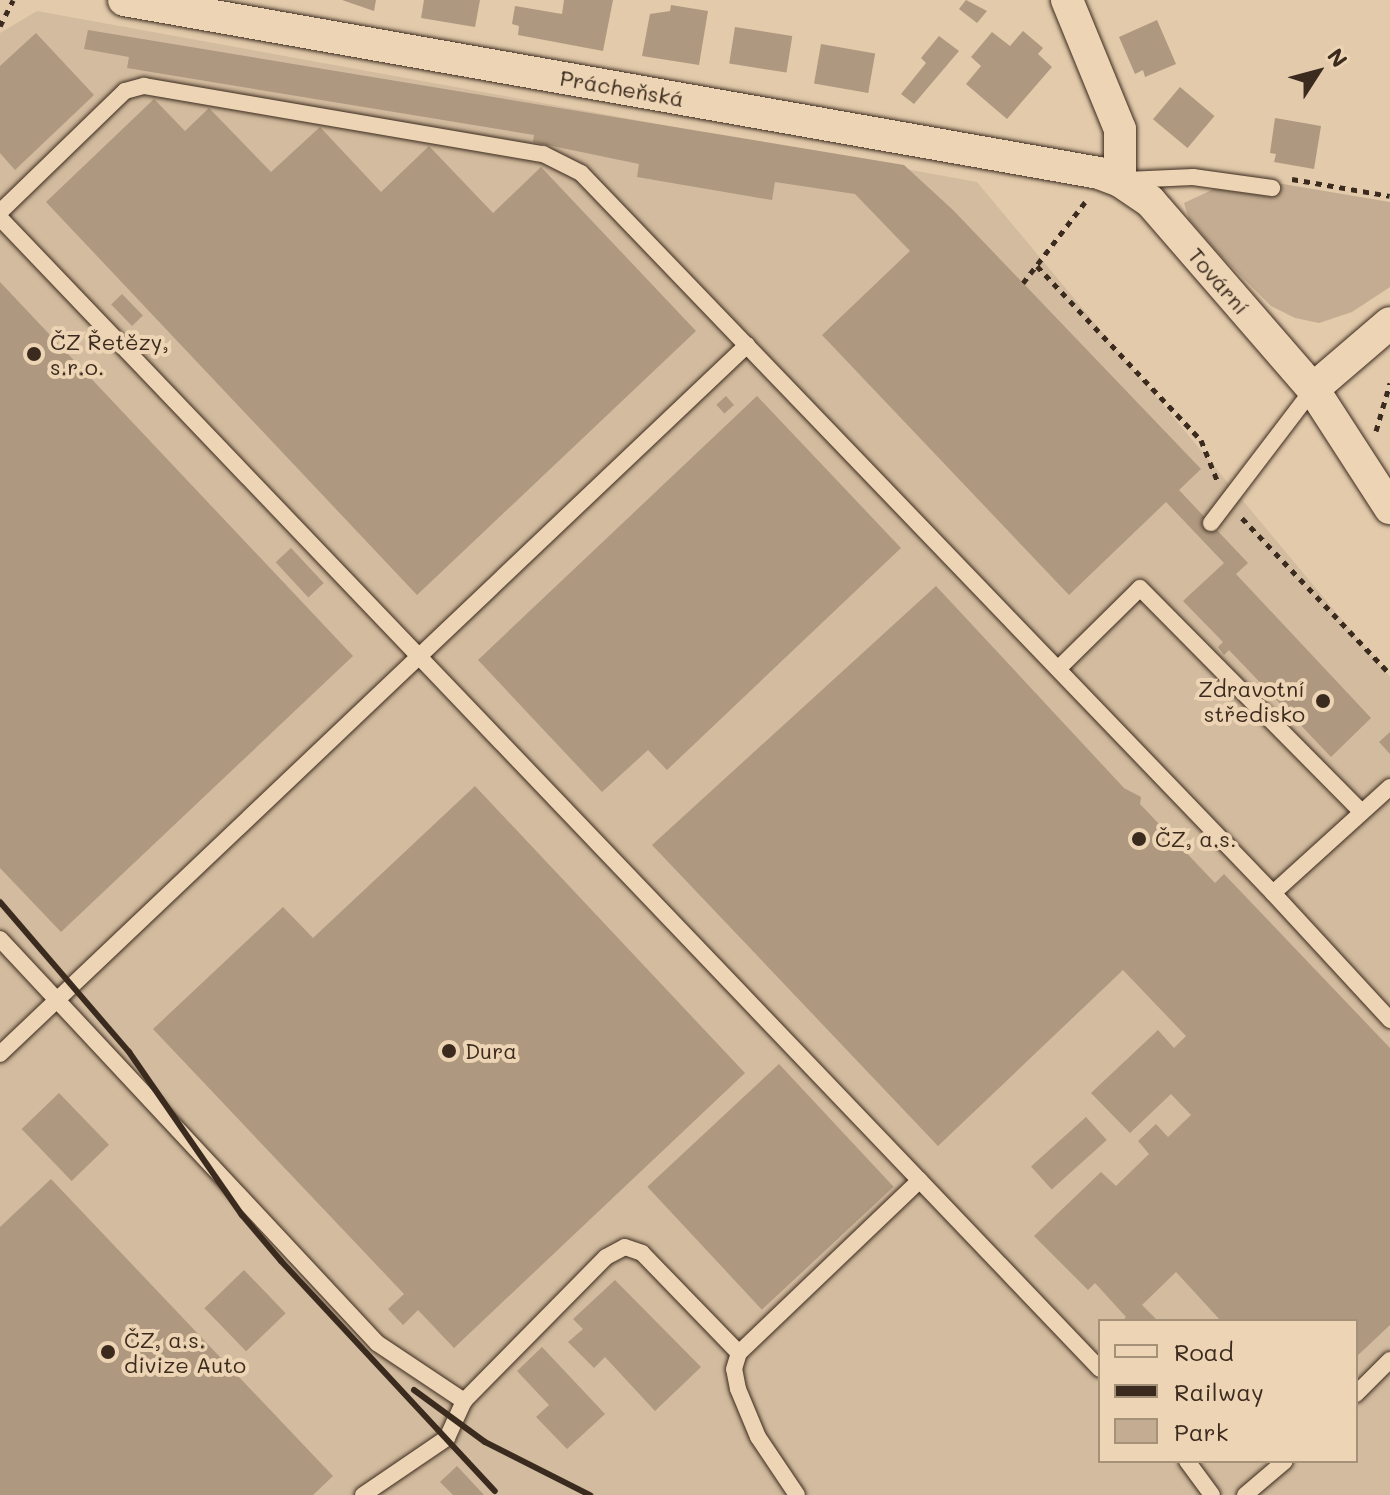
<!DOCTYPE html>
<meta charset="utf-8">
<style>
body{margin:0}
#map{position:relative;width:1390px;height:1495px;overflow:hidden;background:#e2caab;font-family:Mali,sans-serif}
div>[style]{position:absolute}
.built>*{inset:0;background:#d2bb9e}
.green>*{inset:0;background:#c3ac91}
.building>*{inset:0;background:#ae987f;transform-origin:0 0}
.path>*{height:5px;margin-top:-2.5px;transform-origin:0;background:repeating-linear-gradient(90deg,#3b2a1e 0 6px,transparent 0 12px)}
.roads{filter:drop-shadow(0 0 2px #3b2a1e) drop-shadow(0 0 2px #3b2a1e)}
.lane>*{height:16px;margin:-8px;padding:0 8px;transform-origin:8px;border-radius:8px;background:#ecd4b4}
.street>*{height:32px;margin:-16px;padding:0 16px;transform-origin:16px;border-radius:16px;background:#ecd4b4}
.rail>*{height:6px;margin:-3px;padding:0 3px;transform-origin:3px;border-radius:3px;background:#3b2a1e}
.dots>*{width:22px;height:22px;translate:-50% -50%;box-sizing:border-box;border:4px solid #ecd4b4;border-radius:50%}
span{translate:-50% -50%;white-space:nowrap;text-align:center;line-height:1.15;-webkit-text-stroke:8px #ecd4b4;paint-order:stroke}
.street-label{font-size:22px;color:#3b2a1e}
.poi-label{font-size:22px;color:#3b2a1e}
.left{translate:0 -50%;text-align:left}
.right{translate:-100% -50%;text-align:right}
.legend{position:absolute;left:1098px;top:1319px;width:260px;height:144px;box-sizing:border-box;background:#ecd4b4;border:2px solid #a59078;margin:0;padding:10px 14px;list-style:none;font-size:24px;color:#3b2a1e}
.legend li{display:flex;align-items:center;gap:16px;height:40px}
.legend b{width:40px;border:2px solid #a59078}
.north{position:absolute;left:1278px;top:32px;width:80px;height:80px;-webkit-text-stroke:6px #ecd4b4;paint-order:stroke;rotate:54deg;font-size:22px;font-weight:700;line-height:32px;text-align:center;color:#3b2a1e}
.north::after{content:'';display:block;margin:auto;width:28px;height:36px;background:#3b2a1e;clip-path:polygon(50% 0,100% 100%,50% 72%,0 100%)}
</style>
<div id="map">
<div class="built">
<i style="clip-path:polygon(evenodd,37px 11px,977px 182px,1390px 677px,1390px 1495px,0 1495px,0 33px,37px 11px,1100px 1321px,1356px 1321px,1356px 1461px,1100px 1461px,1100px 1321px)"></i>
</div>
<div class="green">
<i style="clip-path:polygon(1277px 183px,1390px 202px,1390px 287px,1352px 312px,1319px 323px,1295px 318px,1271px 306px,1220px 255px,1189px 219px,1184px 203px,1214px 189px,1273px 197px)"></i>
</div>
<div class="building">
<i style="clip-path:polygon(342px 0,376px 0,374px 11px)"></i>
<i style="clip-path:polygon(424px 0,480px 0,475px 27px,421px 18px)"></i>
<i style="clip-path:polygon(564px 0,613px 0,603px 51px,518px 35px,519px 26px,512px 24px,515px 6px,562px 14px)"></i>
<i style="clip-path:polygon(966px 0,987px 11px,977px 23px,959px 9px)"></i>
<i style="clip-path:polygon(671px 5px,708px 11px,699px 65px,642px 56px,650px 14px,670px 11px)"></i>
<i style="clip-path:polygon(1157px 20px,1176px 64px,1145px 77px,1143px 70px,1135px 74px,1119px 37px)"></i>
<i style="left:735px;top:27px;width:58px;height:37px;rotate:9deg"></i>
<i style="clip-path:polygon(88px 30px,904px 165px,953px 210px,1201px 469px,1179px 490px,1248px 563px,1236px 574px,1371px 718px,1331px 757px,1229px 650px,1224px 655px,1218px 647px,1223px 642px,1183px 601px,1224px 563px,1166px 502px,1069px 595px,822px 335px,910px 251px,855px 194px,775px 182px,772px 200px,637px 177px,639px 164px,533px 142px,534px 135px,127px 68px,129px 57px,84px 49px)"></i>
<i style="clip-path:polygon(1023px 31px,1043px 48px,1038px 54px,1052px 67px,1007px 119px,966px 84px,981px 66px,971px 57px,992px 32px,1010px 46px)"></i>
<i style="clip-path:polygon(36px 33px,94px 95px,15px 170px,0 153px,0 66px)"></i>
<i style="clip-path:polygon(939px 36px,959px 51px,914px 104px,901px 94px,926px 63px,921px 58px)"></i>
<i style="left:821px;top:44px;width:55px;height:40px;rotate:10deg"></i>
<i style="left:1180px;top:87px;width:45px;height:42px;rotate:40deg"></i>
<i style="clip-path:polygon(154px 99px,185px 131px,209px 108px,271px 172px,320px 127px,381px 192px,429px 146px,493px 213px,541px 167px,696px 331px,417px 595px,46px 202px)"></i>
<i style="clip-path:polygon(1275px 118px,1321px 126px,1314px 169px,1274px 162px,1276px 154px,1270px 153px)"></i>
<i style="clip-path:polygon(0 282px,353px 656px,61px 932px,0 868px)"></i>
<i style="left:122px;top:294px;width:30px;height:15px;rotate:46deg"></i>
<i style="left:726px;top:396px;width:12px;height:13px;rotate:48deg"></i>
<i style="clip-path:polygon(757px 396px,901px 548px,667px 770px,648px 750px,602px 792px,478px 660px)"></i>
<i style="left:291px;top:548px;width:48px;height:21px;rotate:47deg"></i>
<i style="clip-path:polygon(936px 586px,1124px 788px,1141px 797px,1140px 804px,1215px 883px,1224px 874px,1390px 1048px,1390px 1325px,1356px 1357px,1356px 1321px,1221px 1321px,1176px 1272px,1142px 1305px,1158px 1321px,1122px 1321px,1126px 1317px,1095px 1283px,1088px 1290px,1034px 1236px,1101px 1172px,1116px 1186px,1149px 1154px,1138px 1141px,1156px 1124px,1168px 1137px,1191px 1115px,1171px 1094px,1130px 1133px,1091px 1093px,1158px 1030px,1174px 1048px,1186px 1036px,1123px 970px,938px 1146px,652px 845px)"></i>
<i style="clip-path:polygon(1390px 732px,1390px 754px,1379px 742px)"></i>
<i style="clip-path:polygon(475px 786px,745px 1073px,454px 1348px,418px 1310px,403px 1325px,388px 1309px,404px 1294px,153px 1029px,283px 907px,313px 938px)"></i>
<i style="left:779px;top:1064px;width:168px;height:180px;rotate:47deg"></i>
<i style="left:59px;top:1093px;width:72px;height:52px;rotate:46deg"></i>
<i style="left:1086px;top:1117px;width:31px;height:74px;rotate:48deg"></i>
<i style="clip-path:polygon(51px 1179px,333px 1476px,313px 1495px,0 1495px,0 1227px)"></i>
<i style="left:244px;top:1270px;width:60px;height:55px;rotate:46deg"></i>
<i style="clip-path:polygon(615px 1280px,701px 1367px,655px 1411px,605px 1357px,594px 1368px,568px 1342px,583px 1329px,573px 1319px)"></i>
<i style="clip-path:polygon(542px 1347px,605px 1414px,567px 1449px,536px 1417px,549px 1405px,517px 1371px)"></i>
<i style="clip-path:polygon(457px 1466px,484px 1495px,453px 1495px,440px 1482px)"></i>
</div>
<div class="path">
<i style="left:0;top:26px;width:29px;rotate:-63deg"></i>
<i style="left:1292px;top:179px;width:99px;rotate:9.8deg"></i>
<i style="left:1037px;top:266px;width:239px;rotate:46.7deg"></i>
<i style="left:1201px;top:440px;width:43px;rotate:68.2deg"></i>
<i style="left:1023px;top:283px;width:103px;rotate:-52.5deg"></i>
<i style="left:1376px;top:431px;width:50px;rotate:-73.7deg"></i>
<i style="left:1242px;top:518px;width:215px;rotate:46.5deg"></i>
</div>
<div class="roads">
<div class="lane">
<i style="left:1126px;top:180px;width:67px;rotate:-2.6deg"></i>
<i style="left:1193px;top:177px;width:80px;rotate:7.9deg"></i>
<i style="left:0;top:212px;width:174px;rotate:-44.1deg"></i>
<i style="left:125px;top:91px;width:20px;rotate:-15deg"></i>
<i style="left:144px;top:86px;width:405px;rotate:9.7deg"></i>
<i style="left:543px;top:154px;width:42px;rotate:26.6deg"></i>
<i style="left:581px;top:173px;width:999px;rotate:46.14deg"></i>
<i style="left:0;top:218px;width:1592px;rotate:46.3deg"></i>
<i style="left:1211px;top:523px;width:168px;rotate:-52.7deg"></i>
<i style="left:1058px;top:669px;width:115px;rotate:-44.6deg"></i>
<i style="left:1140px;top:588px;width:315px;rotate:45.3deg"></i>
<i style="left:1390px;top:787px;width:158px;rotate:137.8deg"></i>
<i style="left:1273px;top:893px;width:173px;rotate:47.3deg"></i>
<i style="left:0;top:939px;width:553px;rotate:46.98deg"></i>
<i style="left:377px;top:1343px;width:105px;rotate:33.7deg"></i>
<i style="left:0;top:1054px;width:1030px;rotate:-43.5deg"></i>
<i style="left:1356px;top:1394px;width:48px;rotate:-45deg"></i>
<i style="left:1187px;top:1461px;width:42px;rotate:53.7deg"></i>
<i style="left:363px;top:1495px;width:102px;rotate:-34.2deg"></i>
<i style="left:447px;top:1438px;width:41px;rotate:-65.3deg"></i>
<i style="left:464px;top:1401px;width:202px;rotate:-45.4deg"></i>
<i style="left:606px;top:1257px;width:21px;rotate:-28deg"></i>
<i style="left:625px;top:1247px;width:18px;rotate:19deg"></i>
<i style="left:642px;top:1253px;width:139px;rotate:45.9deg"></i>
<i style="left:797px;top:1495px;width:70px;rotate:-123.9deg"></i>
<i style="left:758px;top:1437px;width:52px;rotate:-112.6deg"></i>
<i style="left:738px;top:1389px;width:20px;rotate:-101deg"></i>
<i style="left:734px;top:1369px;width:17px;rotate:-73deg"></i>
<i style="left:739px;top:1353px;width:250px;rotate:-43.7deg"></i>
<i style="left:1245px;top:1495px;width:52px;rotate:-40.4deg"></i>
</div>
<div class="street">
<i style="left:124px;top:0;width:990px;rotate:10.06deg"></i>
<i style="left:1099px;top:173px;width:22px;rotate:21deg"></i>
<i style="left:1120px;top:181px;width:36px;rotate:34deg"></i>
<i style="left:1150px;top:201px;width:249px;rotate:49.1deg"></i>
<i style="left:1313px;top:389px;width:142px;rotate:57.1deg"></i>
<i style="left:1067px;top:0;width:139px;rotate:67.7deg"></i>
<i style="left:1120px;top:129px;width:52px;rotate:90deg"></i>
<i style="left:1313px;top:389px;width:101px;rotate:-40.6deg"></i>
</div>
</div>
<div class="rail">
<i style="left:0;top:902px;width:198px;rotate:49.3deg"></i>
<i style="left:129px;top:1052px;width:198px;rotate:55.3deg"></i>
<i style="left:242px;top:1215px;width:60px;rotate:49.7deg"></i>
<i style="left:281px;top:1261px;width:314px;rotate:47.1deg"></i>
<i style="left:414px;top:1390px;width:88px;rotate:36.2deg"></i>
<i style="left:485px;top:1442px;width:118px;rotate:26.8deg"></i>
</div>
<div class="dots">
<i style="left:34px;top:354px;background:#3b2a1e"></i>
<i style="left:1323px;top:701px;background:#3b2a1e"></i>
<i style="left:1139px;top:839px;background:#3b2a1e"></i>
<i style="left:449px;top:1051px;background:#3b2a1e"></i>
<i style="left:108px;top:1352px;background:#3b2a1e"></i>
</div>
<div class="street-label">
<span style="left:622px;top:88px;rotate:10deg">Prácheňská</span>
<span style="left:1219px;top:281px;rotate:49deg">Tovární</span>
</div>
<div class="poi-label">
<span class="left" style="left:50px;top:354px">ČZ Řetězy,<br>s.r.o.</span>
<span class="right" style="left:1305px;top:701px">Zdravotní<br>středisko</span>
<span class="left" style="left:1155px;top:839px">ČZ, a.s.</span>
<span class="left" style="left:465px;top:1051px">Dura</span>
<span class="left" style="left:124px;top:1352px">ČZ, a.s.<br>divize Auto</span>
</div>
<ul class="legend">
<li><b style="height:10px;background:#ecd4b4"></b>Road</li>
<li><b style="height:10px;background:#3b2a1e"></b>Railway</li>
<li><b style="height:22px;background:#c3ac91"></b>Park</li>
</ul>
<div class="north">N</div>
</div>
